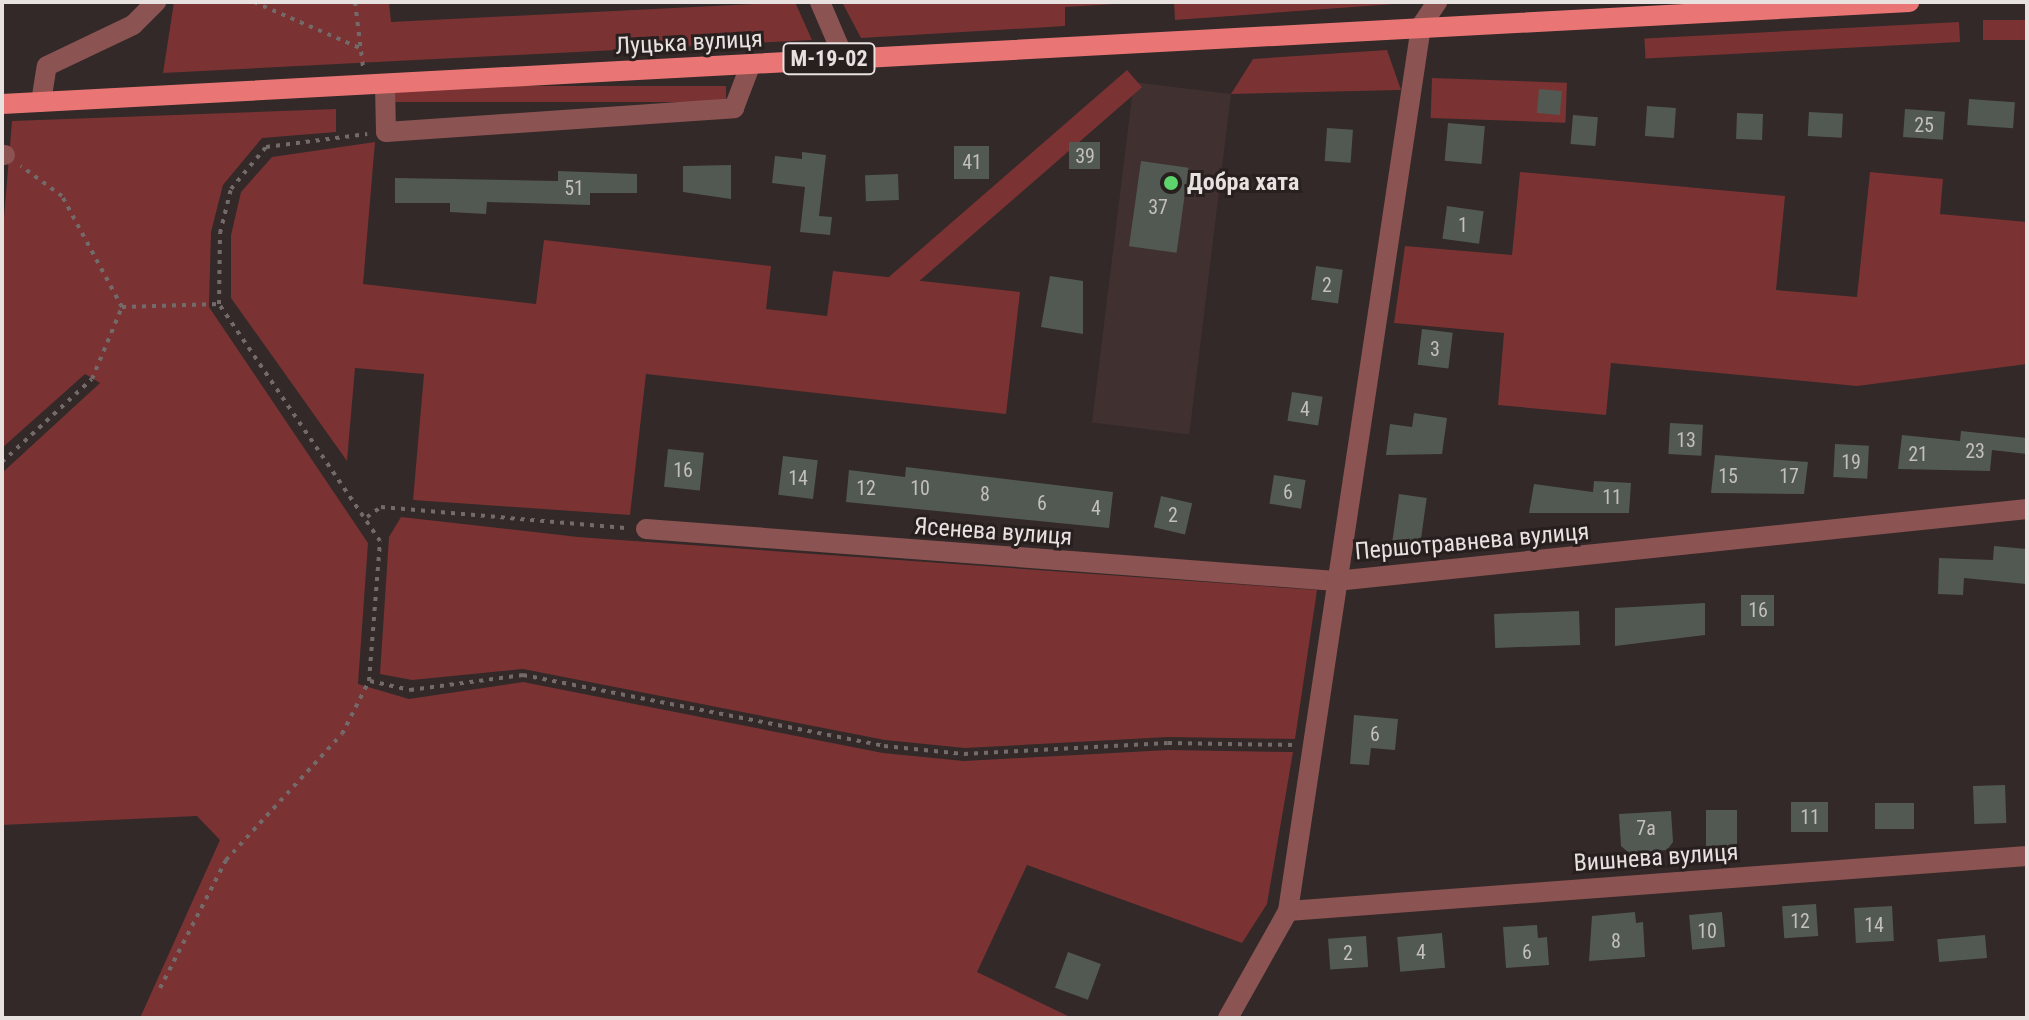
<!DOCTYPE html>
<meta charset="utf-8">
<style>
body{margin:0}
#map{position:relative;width:2029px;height:1020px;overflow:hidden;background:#322928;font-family:"Roboto Condensed",sans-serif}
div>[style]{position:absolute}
.built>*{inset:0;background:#40302f;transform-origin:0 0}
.green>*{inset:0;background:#7a3233;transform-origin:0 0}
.building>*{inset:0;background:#525952;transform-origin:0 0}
.path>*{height:4px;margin-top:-2px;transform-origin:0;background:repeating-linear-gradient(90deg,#736b6a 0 4px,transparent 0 10px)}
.minor>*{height:20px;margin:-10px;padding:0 10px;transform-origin:10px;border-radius:10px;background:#8b5351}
.major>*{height:20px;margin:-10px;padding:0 10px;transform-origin:10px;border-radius:10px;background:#e97675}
.dots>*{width:22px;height:22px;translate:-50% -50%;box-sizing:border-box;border:4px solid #281f1f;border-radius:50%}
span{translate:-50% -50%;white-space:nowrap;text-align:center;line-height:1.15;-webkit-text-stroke:6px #281f1f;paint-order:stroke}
.number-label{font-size:20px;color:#c2bfbc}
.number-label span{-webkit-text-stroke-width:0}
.shield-label span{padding:2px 6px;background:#281f1f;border:2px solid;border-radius:6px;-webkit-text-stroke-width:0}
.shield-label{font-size:22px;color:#e7e1e0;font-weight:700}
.street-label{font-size:24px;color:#e7e1e0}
.poi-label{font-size:24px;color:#e7e1e0;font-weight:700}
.left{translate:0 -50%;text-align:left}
.frame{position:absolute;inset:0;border:4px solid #e7e1e0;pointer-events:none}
</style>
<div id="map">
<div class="built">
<i style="left:1231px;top:94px;width:343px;height:98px;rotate:97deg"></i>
</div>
<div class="green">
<i style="clip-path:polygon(174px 2px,389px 2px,391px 22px,795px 2px,812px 40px,163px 73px)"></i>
<i style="clip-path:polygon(842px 2px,1150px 2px,1065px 7px,1065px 26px,861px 38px)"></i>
<i style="clip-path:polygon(1174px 2px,1422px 2px,1175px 20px)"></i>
<i style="left:2027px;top:20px;width:20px;height:44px;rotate:90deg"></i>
<i style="left:1959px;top:22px;width:20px;height:315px;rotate:87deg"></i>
<i style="clip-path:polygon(1387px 50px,1401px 90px,1231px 94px,1253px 59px)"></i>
<i style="left:1127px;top:70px;width:23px;height:378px;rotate:49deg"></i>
<i style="left:1432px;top:78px;width:135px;height:40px;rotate:2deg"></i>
<i style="left:726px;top:86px;width:16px;height:331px;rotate:90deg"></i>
<i style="clip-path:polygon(336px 109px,336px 132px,262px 138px,223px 185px,211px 232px,209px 307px,368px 543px,358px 684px,409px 699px,523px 682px,883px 753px,964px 761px,1168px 750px,1293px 752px,1267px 904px,1242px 943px,1027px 865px,977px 972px,1072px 1018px,140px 1018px,220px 840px,197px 816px,2px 825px,2px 473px,100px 383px,85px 374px,2px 448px,2px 241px,12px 121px)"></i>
<i style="clip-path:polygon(375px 142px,363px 284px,536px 304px,544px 240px,771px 266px,766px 309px,827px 316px,833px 271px,1020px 292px,1006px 414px,646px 374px,630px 515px,413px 500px,424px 374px,355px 368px,347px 461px,231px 298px,231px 235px,241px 192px,272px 157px)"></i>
<i style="clip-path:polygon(1520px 172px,1785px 196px,1776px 290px,1857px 297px,1870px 172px,1943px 179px,1940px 214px,2027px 222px,2027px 364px,1857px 386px,1611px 363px,1606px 415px,1498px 405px,1504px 333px,1394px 323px,1405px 246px,1512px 255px)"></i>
<i style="clip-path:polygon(401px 517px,578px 537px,1317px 590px,1295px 739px,1168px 737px,965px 748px,885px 740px,523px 669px,412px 680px,380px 674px,389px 537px)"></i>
</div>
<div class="building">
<i style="left:1539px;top:89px;width:23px;height:24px;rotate:5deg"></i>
<i style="left:1969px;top:99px;width:46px;height:26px;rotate:4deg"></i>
<i style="left:1647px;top:106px;width:29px;height:30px;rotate:4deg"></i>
<i style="left:1905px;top:109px;width:40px;height:28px;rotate:4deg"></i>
<i style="left:1809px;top:112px;width:34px;height:24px;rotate:3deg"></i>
<i style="left:1737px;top:113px;width:26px;height:26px;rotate:2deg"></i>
<i style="left:1573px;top:115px;width:25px;height:29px;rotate:5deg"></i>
<i style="left:1448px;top:123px;width:37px;height:38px;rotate:5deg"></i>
<i style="left:1327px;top:128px;width:26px;height:33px;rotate:4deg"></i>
<i style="left:1100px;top:142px;width:27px;height:31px;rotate:90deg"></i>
<i style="left:954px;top:146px;width:35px;height:33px"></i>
<i style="clip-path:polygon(802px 152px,826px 155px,819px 216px,832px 217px,830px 235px,800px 232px,805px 187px,772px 183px,775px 156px,802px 159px)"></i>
<i style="left:1141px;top:161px;width:48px;height:86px;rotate:8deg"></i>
<i style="clip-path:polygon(731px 165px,731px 199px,683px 192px,683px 166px)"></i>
<i style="clip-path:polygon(558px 171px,637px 174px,637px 193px,590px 193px,590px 205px,487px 202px,486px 214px,450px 212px,450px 203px,395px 203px,395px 178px,558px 181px)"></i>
<i style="left:898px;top:174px;width:26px;height:33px;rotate:88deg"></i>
<i style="left:1447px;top:206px;width:37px;height:33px;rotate:8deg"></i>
<i style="left:1316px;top:266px;width:27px;height:34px;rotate:8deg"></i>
<i style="clip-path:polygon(1050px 276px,1083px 281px,1083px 334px,1041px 327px)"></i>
<i style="left:1422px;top:329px;width:31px;height:36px;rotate:7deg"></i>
<i style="left:1292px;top:392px;width:31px;height:29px;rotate:9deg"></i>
<i style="clip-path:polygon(1414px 413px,1447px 418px,1442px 454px,1386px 455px,1390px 424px,1412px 427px)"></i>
<i style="left:1670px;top:423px;width:33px;height:31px;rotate:3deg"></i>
<i style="clip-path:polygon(1961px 431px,2027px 438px,2027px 454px,1992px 450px,1990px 471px,1898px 469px,1902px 435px,1960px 441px)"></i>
<i style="left:1835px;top:444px;width:34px;height:33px;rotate:3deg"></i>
<i style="left:668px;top:449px;width:36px;height:38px;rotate:6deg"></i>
<i style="clip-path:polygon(1715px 455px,1808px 462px,1804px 494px,1711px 493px)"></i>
<i style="left:783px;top:456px;width:35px;height:39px;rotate:7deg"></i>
<i style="clip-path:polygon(906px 467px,1113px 492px,1109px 528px,846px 502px,849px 470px,905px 477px)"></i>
<i style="left:1274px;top:475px;width:32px;height:29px;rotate:9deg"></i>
<i style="clip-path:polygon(1594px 481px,1631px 483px,1629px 513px,1529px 513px,1534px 484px,1593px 492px)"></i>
<i style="left:1399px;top:494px;width:28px;height:49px;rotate:8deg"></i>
<i style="left:1161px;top:496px;width:32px;height:32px;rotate:13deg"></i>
<i style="clip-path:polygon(1994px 546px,2027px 549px,2026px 584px,1964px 578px,1963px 595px,1938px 594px,1939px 558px,1993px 560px)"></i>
<i style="left:1741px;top:595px;width:33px;height:31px"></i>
<i style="clip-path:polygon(1705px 603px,1705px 635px,1615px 646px,1615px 608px)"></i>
<i style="left:1579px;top:611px;width:34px;height:85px;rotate:88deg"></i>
<i style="clip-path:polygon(1354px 715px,1398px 719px,1395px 750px,1371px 748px,1369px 765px,1350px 764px)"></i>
<i style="left:2005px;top:785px;width:38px;height:32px;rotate:88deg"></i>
<i style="left:1791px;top:802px;width:37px;height:30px"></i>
<i style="left:1914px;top:803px;width:26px;height:39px;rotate:90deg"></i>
<i style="left:1706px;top:810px;width:31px;height:36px"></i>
<i style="clip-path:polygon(1671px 811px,1673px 842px,1667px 850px,1629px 853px,1621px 846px,1619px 814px)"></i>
<i style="left:1816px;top:904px;width:32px;height:34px;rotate:86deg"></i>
<i style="left:1892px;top:906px;width:35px;height:38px;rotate:87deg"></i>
<i style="clip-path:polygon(1635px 912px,1636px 923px,1643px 922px,1645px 957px,1589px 961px,1592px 916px)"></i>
<i style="left:1722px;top:912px;width:35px;height:33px;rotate:85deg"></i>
<i style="clip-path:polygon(1537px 925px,1538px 938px,1547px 937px,1549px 965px,1506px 968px,1503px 927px)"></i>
<i style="left:1442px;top:933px;width:35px;height:45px;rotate:85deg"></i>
<i style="left:1985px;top:935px;width:23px;height:48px;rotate:85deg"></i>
<i style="left:1366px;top:936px;width:31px;height:38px;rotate:86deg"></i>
<i style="left:1068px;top:952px;width:35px;height:38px;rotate:20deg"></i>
</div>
<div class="path">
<i style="left:254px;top:2px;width:116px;rotate:23.5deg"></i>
<i style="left:355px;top:2px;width:65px;rotate:83deg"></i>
<i style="left:122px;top:307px;width:97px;rotate:-1.8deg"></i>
<i style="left:2px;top:462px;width:122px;rotate:-42.7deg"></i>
<i style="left:92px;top:379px;width:78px;rotate:-67.4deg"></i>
<i style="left:122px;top:307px;width:126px;rotate:-118.4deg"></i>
<i style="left:62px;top:196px;width:51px;rotate:-143.8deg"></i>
<i style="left:367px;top:517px;width:17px;rotate:-36deg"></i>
<i style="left:381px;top:507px;width:248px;rotate:4.9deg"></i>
<i style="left:370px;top:681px;width:41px;rotate:12.7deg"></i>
<i style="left:410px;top:690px;width:114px;rotate:-7.6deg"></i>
<i style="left:523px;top:675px;width:368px;rotate:11.1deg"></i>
<i style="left:884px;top:746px;width:80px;rotate:5.7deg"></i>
<i style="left:964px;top:754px;width:204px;rotate:-3.1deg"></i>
<i style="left:1168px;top:743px;width:127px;rotate:0.9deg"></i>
<i style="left:160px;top:988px;width:144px;rotate:-62.7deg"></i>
<i style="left:226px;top:860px;width:171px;rotate:-47.4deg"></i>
<i style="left:342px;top:734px;width:59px;rotate:-63deg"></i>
<i style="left:369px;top:681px;width:140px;rotate:-85.5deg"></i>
<i style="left:380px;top:541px;width:287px;rotate:-124.2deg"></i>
<i style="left:219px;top:304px;width:71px;rotate:-89.2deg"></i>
<i style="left:220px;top:233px;width:45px;rotate:-76deg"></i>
<i style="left:231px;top:189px;width:55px;rotate:-50.2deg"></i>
<i style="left:266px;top:147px;width:102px;rotate:-7.3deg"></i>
</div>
<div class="minor">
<i style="left:820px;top:2px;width:61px;rotate:66.8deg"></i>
<i style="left:385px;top:85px;width:47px;rotate:88.8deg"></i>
<i style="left:386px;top:132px;width:349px;rotate:-3.9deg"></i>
<i style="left:734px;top:108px;width:45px;rotate:-69.1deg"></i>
<i style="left:41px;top:102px;width:36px;rotate:-81deg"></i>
<i style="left:47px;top:66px;width:95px;rotate:-25.5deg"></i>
<i style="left:133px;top:25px;width:33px;rotate:-45deg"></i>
<i style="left:2px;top:155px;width:3px"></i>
<i style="left:646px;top:529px;width:692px;rotate:4.31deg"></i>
<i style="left:1336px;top:581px;width:695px;rotate:-5.95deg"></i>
<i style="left:1288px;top:911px;width:741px;rotate:-4.26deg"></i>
<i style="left:1228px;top:1018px;width:123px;rotate:-60.7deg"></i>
<i style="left:1288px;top:911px;width:895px;rotate:-81.45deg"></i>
<i style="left:1421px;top:26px;width:29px;rotate:-56deg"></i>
</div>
<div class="major">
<i style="left:2px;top:104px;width:1910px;rotate:-3.06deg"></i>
</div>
<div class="dots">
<i style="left:1171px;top:183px;background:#5ed56c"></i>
</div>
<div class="number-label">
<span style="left:1924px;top:125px">25</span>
<span style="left:1085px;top:156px">39</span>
<span style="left:972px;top:162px">41</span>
<span style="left:574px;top:188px">51</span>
<span style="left:1158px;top:207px">37</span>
<span style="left:1463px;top:225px">1</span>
<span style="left:1327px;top:285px">2</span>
<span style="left:1435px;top:349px">3</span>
<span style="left:1305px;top:409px">4</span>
<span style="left:1686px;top:440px">13</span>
<span style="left:1975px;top:451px">23</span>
<span style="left:1918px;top:454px">21</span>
<span style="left:1851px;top:462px">19</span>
<span style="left:683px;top:470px">16</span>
<span style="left:1728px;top:476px">15</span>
<span style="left:1789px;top:476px">17</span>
<span style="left:798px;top:478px">14</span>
<span style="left:866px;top:488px">12</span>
<span style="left:920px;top:488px">10</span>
<span style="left:1288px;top:492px">6</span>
<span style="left:985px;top:494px">8</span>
<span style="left:1612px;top:497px">11</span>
<span style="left:1042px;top:503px">6</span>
<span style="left:1096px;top:508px">4</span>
<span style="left:1173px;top:515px">2</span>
<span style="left:1758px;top:610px">16</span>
<span style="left:1375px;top:734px">6</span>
<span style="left:1810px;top:817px">11</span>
<span style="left:1646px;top:828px">7а</span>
<span style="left:1800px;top:921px">12</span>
<span style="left:1874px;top:925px">14</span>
<span style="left:1707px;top:931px">10</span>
<span style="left:1616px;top:941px">8</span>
<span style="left:1421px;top:952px">4</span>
<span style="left:1527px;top:952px">6</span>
<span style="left:1348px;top:953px">2</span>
</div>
<div class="shield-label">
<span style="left:829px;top:59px">М-19-02</span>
</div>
<div class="street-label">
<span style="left:689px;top:43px;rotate:-3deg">Луцька вулиця</span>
<span style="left:993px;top:532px;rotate:4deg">Ясенева вулиця</span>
<span style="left:1472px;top:542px;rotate:-5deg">Першотравнева вулиця</span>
<span style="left:1656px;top:858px;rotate:-4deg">Вишнева вулиця</span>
</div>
<div class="poi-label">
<span class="left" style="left:1187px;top:183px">Добра хата</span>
</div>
<div class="frame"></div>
</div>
